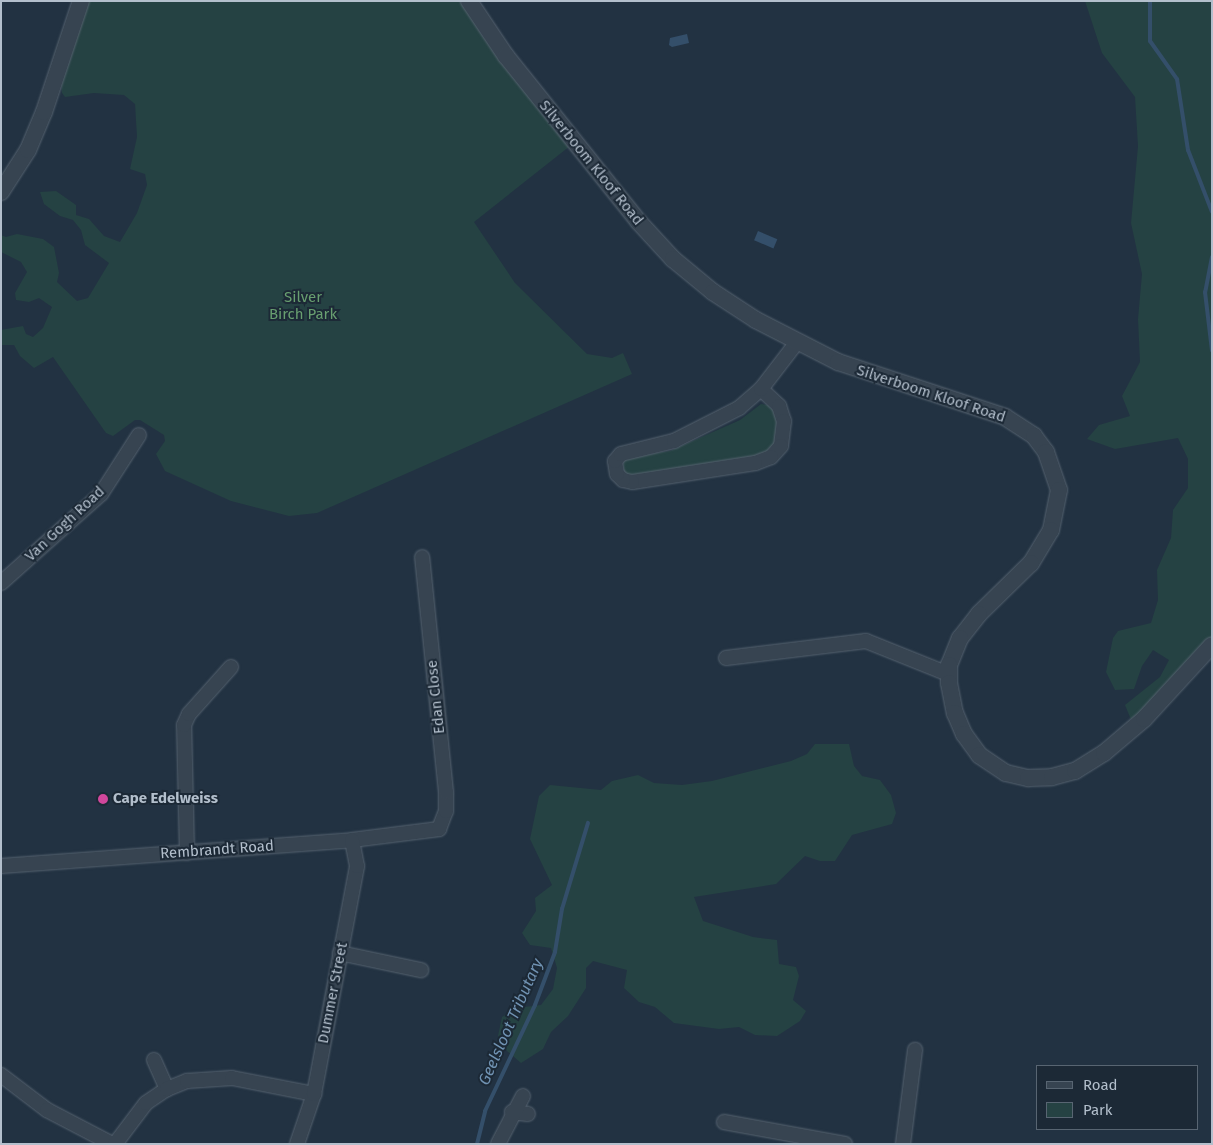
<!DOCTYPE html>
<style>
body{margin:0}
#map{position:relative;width:1213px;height:1145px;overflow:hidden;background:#223242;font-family:"Fira Sans",sans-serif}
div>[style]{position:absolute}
.green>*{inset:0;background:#254243}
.water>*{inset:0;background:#344f6a;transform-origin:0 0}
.stream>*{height:4px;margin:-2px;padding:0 2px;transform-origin:2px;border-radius:2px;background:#344f6a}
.roads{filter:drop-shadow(0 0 1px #55626f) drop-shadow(0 0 1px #55626f)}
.minor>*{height:14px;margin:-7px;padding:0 7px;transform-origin:7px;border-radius:7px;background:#374451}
.tertiary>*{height:16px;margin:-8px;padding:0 8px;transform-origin:8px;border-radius:8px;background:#374451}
.dots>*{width:14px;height:14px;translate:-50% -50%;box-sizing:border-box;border:2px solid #1c2936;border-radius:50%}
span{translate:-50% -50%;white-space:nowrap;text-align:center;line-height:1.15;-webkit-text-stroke:4px #1c2936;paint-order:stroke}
.street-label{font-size:15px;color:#b3bfcc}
.park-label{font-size:15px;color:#689f70}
.poi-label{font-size:15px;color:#b3bfcc;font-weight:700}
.left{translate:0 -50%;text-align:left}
.water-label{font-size:16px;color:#7092b2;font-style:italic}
.frame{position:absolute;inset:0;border:2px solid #b3bfcc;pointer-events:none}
.legend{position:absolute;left:1036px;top:1065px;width:162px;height:65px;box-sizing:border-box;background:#1c2936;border:1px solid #586572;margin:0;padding:6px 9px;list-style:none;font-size:15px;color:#b3bfcc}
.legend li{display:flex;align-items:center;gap:10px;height:25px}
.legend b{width:25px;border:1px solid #586572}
</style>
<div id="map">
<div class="green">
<i style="clip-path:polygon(89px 1px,463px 1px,570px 146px,474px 222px,515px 283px,587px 354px,612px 358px,623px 353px,632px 374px,317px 513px,289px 516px,231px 501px,165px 471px,156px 454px,165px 441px,164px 435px,140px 420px,135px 420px,113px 436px,106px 433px,53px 357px,34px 368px,20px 356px,14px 345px,1px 345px,1px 330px,23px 326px,26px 334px,33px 337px,43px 328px,52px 307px,39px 298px,29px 302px,16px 300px,15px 293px,27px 272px,21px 262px,1px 252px,1px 235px,6px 237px,17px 234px,43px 239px,54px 247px,59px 273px,57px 282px,77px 301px,88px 298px,109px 263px,85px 245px,81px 230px,73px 220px,60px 216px,44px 204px,40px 192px,56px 191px,76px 205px,76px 215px,89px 219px,104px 236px,120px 242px,137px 213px,147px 185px,145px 174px,130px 169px,137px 137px,135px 104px,124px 95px,94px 93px,65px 97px,62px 93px,61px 83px)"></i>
<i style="clip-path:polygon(1085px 1px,1212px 1px,1212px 639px,1132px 722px,1125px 705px,1160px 677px,1169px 660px,1153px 650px,1142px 666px,1134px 689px,1115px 690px,1106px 672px,1113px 638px,1118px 631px,1151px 623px,1158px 600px,1157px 570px,1171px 538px,1173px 510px,1188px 488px,1188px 459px,1178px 438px,1115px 449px,1087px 439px,1099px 425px,1130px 416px,1122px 396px,1140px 362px,1138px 319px,1142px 274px,1131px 223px,1138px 146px,1135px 97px,1102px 53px)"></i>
<i style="clip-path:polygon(761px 404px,768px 405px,775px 410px,781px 432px,770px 455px,630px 477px,624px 472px,623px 460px,626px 457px,670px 451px,740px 420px)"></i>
<i style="clip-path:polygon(815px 744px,849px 744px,854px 766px,862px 776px,880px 780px,891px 795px,896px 813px,892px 824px,852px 835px,835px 861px,820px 861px,805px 856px,776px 884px,694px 897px,703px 921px,753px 937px,777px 940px,779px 964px,796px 967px,799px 976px,793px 1000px,806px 1011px,800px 1021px,777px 1036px,755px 1035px,739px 1027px,719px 1029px,674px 1023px,655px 1007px,639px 1002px,624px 988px,627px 970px,593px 961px,586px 968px,586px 988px,568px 1016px,551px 1032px,543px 1049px,521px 1063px,507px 1051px,498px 1036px,502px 1017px,516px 1008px,541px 1005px,553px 989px,557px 968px,551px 948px,530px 945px,522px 933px,536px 911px,535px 898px,552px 885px,530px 839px,539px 796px,550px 785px,601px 790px,612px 781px,638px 775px,654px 783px,682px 785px,712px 781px,791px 761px,807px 754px)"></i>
</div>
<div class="water">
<i style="clip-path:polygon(687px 34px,689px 43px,672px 47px,669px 45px,670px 38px)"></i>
<i style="left:758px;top:231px;width:21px;height:10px;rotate:23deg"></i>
</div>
<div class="stream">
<i style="left:1150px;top:1px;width:40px;rotate:90deg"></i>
<i style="left:1150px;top:41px;width:47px;rotate:54.6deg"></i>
<i style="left:1177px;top:79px;width:72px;rotate:81.2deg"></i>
<i style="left:1188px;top:150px;width:66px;rotate:68.8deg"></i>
<i style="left:1212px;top:257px;width:36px;rotate:101deg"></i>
<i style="left:1205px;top:292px;width:59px;rotate:83.2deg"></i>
<i style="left:477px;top:1144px;width:34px;rotate:-76deg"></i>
<i style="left:485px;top:1111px;width:117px;rotate:-64.7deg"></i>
<i style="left:535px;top:1005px;width:57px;rotate:-69.3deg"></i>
<i style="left:555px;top:952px;width:44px;rotate:-80.8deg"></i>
<i style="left:562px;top:909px;width:90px;rotate:-73.2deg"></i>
</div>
<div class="roads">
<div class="minor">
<i style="left:761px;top:389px;width:25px;rotate:43deg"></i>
<i style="left:779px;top:406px;width:16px;rotate:72deg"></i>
<i style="left:784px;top:421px;width:25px;rotate:97deg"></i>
<i style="left:781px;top:446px;width:15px;rotate:132deg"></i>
<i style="left:771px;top:457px;width:17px;rotate:159deg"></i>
<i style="left:755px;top:463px;width:124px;rotate:171.2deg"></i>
<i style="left:632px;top:482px;width:9px;rotate:-167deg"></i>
<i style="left:623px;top:480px;width:8px;rotate:-135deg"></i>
<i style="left:617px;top:474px;width:13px;rotate:-99deg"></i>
<i style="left:615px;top:461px;width:9px;rotate:-49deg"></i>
<i style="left:621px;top:454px;width:55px;rotate:-13.8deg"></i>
<i style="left:674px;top:441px;width:73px;rotate:-26.9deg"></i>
<i style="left:739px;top:408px;width:29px;rotate:-41deg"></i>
<i style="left:761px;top:389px;width:59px;rotate:-52.5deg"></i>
<i style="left:1px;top:583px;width:134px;rotate:-41.7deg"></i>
<i style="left:101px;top:494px;width:70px;rotate:-57.2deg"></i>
<i style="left:726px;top:658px;width:141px;rotate:-6.9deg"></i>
<i style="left:866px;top:641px;width:88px;rotate:21.9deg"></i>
<i style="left:187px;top:853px;width:128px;rotate:-91.3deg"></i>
<i style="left:184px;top:725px;width:12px;rotate:-66deg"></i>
<i style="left:189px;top:714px;width:63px;rotate:-48.2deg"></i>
<i style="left:1px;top:866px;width:352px;rotate:-4.2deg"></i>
<i style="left:352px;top:840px;width:88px;rotate:-7.2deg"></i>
<i style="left:439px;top:829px;width:19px;rotate:-69deg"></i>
<i style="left:446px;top:811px;width:19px;rotate:-90deg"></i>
<i style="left:446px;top:792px;width:236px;rotate:-95.8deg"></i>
<i style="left:340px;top:953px;width:83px;rotate:11.9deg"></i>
<i style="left:154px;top:1060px;width:32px;rotate:66deg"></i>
<i style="left:1px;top:1075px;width:58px;rotate:37.3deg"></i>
<i style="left:47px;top:1110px;width:73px;rotate:27.6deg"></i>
<i style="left:512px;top:1112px;width:16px;rotate:7deg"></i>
<i style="left:724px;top:1122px;width:123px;rotate:10.3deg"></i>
<i style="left:115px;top:1144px;width:51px;rotate:-52.9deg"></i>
<i style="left:146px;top:1103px;width:25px;rotate:-34deg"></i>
<i style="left:167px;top:1089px;width:22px;rotate:-22deg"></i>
<i style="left:187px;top:1081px;width:45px;rotate:-3.8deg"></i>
<i style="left:232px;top:1078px;width:84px;rotate:11deg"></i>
<i style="left:297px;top:1144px;width:53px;rotate:-71.2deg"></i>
<i style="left:314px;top:1094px;width:232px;rotate:-79.3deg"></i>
<i style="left:357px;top:866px;width:26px;rotate:-101deg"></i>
<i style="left:498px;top:1144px;width:54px;rotate:-62.5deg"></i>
<i style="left:903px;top:1144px;width:95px;rotate:-82.7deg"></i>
</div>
<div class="tertiary">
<i style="left:469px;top:1px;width:66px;rotate:56.1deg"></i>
<i style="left:506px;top:56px;width:211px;rotate:51.3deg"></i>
<i style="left:638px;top:221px;width:52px;rotate:47.4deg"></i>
<i style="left:673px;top:259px;width:52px;rotate:39.5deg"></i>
<i style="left:713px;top:292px;width:51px;rotate:33.1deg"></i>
<i style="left:756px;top:320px;width:92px;rotate:27.1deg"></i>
<i style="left:838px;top:362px;width:176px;rotate:18.2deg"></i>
<i style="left:1005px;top:417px;width:35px;rotate:33deg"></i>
<i style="left:1034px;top:436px;width:20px;rotate:53deg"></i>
<i style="left:1046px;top:452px;width:40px;rotate:71.1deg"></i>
<i style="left:1059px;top:490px;width:41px;rotate:101.3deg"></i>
<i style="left:1051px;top:530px;width:39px;rotate:121deg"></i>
<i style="left:1031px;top:563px;width:73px;rotate:135.6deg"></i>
<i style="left:979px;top:614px;width:31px;rotate:128deg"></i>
<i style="left:960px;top:638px;width:29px;rotate:112deg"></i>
<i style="left:949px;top:665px;width:18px;rotate:90deg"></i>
<i style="left:949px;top:683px;width:31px;rotate:79deg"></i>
<i style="left:955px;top:713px;width:23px;rotate:67deg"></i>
<i style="left:964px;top:734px;width:26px;rotate:54deg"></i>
<i style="left:979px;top:755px;width:32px;rotate:34deg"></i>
<i style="left:1006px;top:773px;width:23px;rotate:13deg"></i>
<i style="left:1028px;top:778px;width:24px;rotate:-2deg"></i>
<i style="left:1052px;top:777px;width:24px;rotate:-15deg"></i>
<i style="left:1075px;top:771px;width:34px;rotate:-32deg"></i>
<i style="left:1104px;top:753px;width:52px;rotate:-40.4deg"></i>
<i style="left:1144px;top:719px;width:100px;rotate:-47.4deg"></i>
<i style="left:1px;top:192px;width:50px;rotate:-57.3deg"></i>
<i style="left:28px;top:150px;width:41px;rotate:-67.2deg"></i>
<i style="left:44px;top:112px;width:117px;rotate:-71.6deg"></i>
</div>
</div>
<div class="dots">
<i style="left:103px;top:799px;background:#d1479c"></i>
</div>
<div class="street-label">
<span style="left:591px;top:163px;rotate:51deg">Silverboom Kloof Road</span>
<span style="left:931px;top:394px;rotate:18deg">Silverboom Kloof Road</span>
<span style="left:65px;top:524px;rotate:-43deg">Van Gogh Road</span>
<span style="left:436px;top:697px;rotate:-96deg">Edan Close</span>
<span style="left:217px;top:850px;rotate:-4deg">Rembrandt Road</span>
<span style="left:333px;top:993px;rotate:-79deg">Dummer Street</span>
</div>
<div class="park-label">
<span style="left:303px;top:306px">Silver<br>Birch Park</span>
</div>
<div class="poi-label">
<span class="left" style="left:113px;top:799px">Cape Edelweiss</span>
</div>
<div class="water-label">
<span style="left:511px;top:1022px;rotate:-66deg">Geelsloot Tributary</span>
</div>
<div class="frame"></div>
<ul class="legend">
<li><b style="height:6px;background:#374451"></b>Road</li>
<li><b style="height:14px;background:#254243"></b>Park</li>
</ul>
</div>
